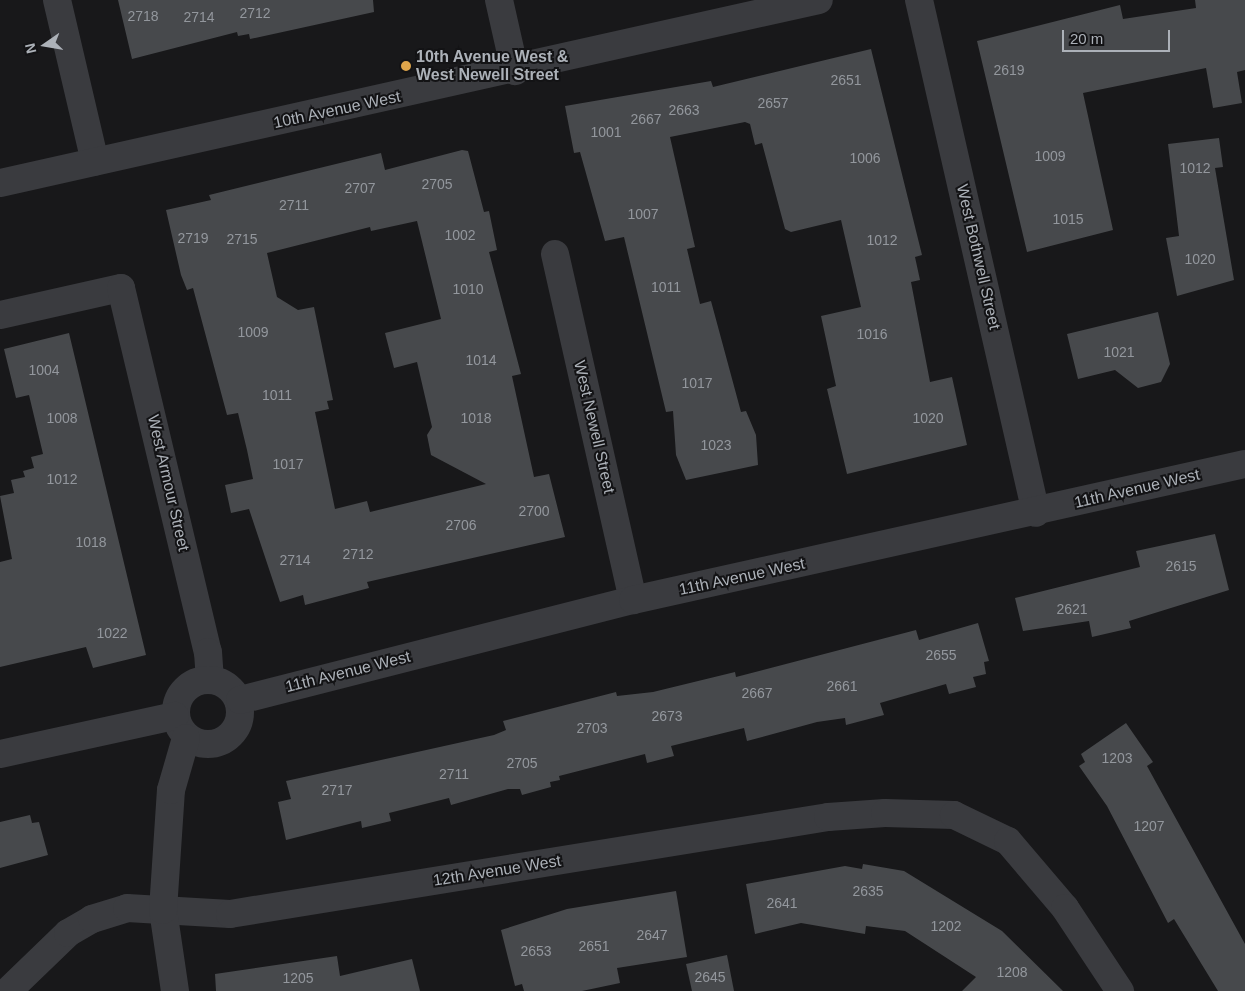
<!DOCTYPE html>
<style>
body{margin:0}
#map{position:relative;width:1245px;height:991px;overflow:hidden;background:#18181a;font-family:Helvetica,sans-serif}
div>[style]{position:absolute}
.building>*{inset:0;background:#47494c}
.minor>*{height:28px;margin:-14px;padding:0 14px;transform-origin:14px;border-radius:14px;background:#3a3b3f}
.minor>.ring{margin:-14px;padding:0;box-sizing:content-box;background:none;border:28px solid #3a3b3f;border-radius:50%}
.tertiary>*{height:28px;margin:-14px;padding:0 14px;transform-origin:14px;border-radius:14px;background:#3a3b3f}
.dots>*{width:14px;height:14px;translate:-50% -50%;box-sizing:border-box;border:2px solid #131315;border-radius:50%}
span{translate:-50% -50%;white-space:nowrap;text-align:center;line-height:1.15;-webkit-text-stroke:4px #131315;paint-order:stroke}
.number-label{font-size:14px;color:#93979d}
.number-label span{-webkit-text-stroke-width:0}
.poi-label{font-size:16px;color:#acb1b8;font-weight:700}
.left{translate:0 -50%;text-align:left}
.street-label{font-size:16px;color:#acb1b8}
.north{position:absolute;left:20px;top:20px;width:50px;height:50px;-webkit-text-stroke:4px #131315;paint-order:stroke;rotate:257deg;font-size:14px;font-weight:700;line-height:20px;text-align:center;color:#acb1b8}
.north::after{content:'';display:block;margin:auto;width:18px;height:22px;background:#acb1b8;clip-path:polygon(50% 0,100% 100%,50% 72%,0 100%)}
.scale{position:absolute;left:1062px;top:30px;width:108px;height:22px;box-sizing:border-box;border:2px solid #acb1b8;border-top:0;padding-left:6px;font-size:15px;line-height:18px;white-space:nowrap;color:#acb1b8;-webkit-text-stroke:4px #131315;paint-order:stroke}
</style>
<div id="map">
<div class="building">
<i style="clip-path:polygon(118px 0,373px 0,374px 12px,250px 39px,249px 34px,238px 36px,237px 32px,132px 59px)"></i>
<i style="clip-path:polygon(1195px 0,1245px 0,1245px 70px,1237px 72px,1242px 103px,1213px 108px,1206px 68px,1083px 93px,1113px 230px,1027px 252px,977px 41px,1120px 5px,1123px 19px,1196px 8px)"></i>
<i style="clip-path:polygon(871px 49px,922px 255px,915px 257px,920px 280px,911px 282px,930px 382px,952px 377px,967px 445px,847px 474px,827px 389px,836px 386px,821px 316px,861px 307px,841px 220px,791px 232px,785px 229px,762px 143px,755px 145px,750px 124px,745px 122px,670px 137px,695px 247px,687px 249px,700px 304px,711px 301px,741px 412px,746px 411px,756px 435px,758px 465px,686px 480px,676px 455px,673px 411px,666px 412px,624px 237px,605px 241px,580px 152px,574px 153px,565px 106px,711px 81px,713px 87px)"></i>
<i style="clip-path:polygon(1219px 138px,1223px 167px,1215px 168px,1234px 280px,1177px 296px,1166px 238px,1179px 236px,1168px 144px)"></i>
<i style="clip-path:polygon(evenodd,462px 150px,468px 151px,484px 212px,489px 211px,497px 250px,489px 252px,521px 374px,512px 376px,534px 477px,549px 474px,565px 537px,367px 582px,369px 588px,305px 605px,303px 595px,280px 602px,249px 509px,231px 513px,225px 485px,253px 479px,247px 450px,238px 413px,227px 415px,193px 288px,187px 290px,181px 275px,166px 210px,211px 200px,209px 195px,381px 153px,385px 170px,462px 150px,417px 221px,441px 319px,385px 333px,394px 368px,417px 362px,432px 427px,427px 435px,431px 455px,486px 484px,370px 512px,367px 501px,335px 509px,315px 412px,329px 409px,327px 401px,333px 400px,314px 307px,298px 310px,277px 297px,267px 253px,370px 227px,371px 231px,417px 221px)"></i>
<i style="clip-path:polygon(1158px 312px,1170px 364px,1161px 382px,1138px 388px,1115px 370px,1078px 379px,1067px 334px)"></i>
<i style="clip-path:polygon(69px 333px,146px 655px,93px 668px,86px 647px,0 667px,0 562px,12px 559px,0 496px,14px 493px,11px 480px,25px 477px,23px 471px,34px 468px,31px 457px,43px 454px,29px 395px,16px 398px,4px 349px)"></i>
<i style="clip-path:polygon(1215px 534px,1229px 590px,1129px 621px,1131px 628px,1092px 637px,1089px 621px,1023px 631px,1015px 598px,1140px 567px,1136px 551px)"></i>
<i style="clip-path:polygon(978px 623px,989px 661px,984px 662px,986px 674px,973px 677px,976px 687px,949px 694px,946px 684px,880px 703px,884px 715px,846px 725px,845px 718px,817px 722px,747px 741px,744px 728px,671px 746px,674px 756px,647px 763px,645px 754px,559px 776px,560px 780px,550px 782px,551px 787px,522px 795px,520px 789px,508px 789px,451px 805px,449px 798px,389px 813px,391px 821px,362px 828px,361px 821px,286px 840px,278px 802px,291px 799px,286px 781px,494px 735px,506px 730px,503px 721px,616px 692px,617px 696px,653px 692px,735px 672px,736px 677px,916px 630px,919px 640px)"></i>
<i style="clip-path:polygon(1126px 723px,1153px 762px,1147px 766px,1245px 944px,1245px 991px,1218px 991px,1174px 919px,1168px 923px,1107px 806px,1079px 766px,1085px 762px,1081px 754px)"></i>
<i style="clip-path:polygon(30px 815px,32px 823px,39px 822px,48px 855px,0 868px,0 822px)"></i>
<i style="clip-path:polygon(863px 864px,904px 871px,1002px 931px,1063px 991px,962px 991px,976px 977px,905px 931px,866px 926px,865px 934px,801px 923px,755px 934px,746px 884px,845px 866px,862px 869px)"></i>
<i style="clip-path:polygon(676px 891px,687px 957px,617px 968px,620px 983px,582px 991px,524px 991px,522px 984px,515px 986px,501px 930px,567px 909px)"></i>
<i style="clip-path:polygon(727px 955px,734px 991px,692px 991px,686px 964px)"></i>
<i style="clip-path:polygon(337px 956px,340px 976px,412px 959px,420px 991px,216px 991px,215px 974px)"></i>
</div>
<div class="minor">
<i style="left:57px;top:0;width:166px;rotate:76.8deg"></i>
<i style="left:499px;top:0;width:73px;rotate:77.3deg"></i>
<i style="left:919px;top:0;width:526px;rotate:77.15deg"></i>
<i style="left:555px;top:254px;width:355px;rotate:77.3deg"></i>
<i style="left:0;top:315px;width:124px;rotate:-12.6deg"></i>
<i style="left:121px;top:288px;width:374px;rotate:76.6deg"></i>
<i style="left:208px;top:652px;width:26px;rotate:86deg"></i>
<i class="ring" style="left:176px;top:680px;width:36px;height:36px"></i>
<i style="left:240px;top:700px;width:406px;rotate:-14.3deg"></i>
<i style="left:633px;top:600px;width:627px;rotate:-12.53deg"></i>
<i style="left:0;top:754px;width:179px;rotate:-12.3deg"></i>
<i style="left:8px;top:991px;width:83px;rotate:-44deg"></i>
<i style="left:68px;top:933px;width:28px;rotate:-30deg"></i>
<i style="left:92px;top:919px;width:37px;rotate:-17deg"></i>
<i style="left:127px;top:908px;width:103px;rotate:3.3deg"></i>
<i style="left:230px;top:914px;width:606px;rotate:-9.21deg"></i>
<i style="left:828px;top:817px;width:57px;rotate:-4deg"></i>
<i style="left:885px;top:813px;width:69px;rotate:1.7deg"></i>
<i style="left:954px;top:815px;width:60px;rotate:25.7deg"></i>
<i style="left:1008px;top:841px;width:88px;rotate:49.6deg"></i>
<i style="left:1065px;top:908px;width:100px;rotate:56.5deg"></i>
<i style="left:175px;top:991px;width:82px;rotate:-98.4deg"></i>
<i style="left:163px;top:910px;width:120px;rotate:-86.2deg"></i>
<i style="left:171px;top:790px;width:54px;rotate:-73.9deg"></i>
</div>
<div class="tertiary">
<i style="left:0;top:183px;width:839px;rotate:-12.6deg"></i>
</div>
<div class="dots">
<i style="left:406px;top:66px;background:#dfa54b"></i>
</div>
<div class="number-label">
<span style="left:255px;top:13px">2712</span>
<span style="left:143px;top:16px">2718</span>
<span style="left:199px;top:17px">2714</span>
<span style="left:1009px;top:70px">2619</span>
<span style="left:846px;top:80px">2651</span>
<span style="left:773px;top:103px">2657</span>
<span style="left:684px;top:110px">2663</span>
<span style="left:646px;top:119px">2667</span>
<span style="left:606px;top:132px">1001</span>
<span style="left:1050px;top:156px">1009</span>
<span style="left:865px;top:158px">1006</span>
<span style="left:1195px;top:168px">1012</span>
<span style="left:437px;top:184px">2705</span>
<span style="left:360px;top:188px">2707</span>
<span style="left:294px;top:205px">2711</span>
<span style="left:643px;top:214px">1007</span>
<span style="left:1068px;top:219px">1015</span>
<span style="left:460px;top:235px">1002</span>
<span style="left:193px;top:238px">2719</span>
<span style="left:242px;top:239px">2715</span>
<span style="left:882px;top:240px">1012</span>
<span style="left:1200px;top:259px">1020</span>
<span style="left:666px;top:287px">1011</span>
<span style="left:468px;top:289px">1010</span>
<span style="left:253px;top:332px">1009</span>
<span style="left:872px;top:334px">1016</span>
<span style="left:1119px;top:352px">1021</span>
<span style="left:481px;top:360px">1014</span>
<span style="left:44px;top:370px">1004</span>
<span style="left:697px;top:383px">1017</span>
<span style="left:277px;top:395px">1011</span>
<span style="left:62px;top:418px">1008</span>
<span style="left:476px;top:418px">1018</span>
<span style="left:928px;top:418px">1020</span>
<span style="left:716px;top:445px">1023</span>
<span style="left:288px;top:464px">1017</span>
<span style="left:62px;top:479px">1012</span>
<span style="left:534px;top:511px">2700</span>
<span style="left:461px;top:525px">2706</span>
<span style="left:91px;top:542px">1018</span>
<span style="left:358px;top:554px">2712</span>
<span style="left:295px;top:560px">2714</span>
<span style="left:1181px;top:566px">2615</span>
<span style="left:1072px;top:609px">2621</span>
<span style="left:112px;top:633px">1022</span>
<span style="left:941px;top:655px">2655</span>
<span style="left:842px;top:686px">2661</span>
<span style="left:757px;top:693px">2667</span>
<span style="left:667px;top:716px">2673</span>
<span style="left:592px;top:728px">2703</span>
<span style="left:1117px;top:758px">1203</span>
<span style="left:522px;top:763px">2705</span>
<span style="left:454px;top:774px">2711</span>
<span style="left:337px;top:790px">2717</span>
<span style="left:1149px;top:826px">1207</span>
<span style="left:868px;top:891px">2635</span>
<span style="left:782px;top:903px">2641</span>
<span style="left:946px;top:926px">1202</span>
<span style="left:652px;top:935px">2647</span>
<span style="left:594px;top:946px">2651</span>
<span style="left:536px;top:951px">2653</span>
<span style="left:1012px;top:972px">1208</span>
<span style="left:710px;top:977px">2645</span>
<span style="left:298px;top:978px">1205</span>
</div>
<div class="poi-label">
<span class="left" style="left:416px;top:66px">10th Avenue West &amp;<br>West Newell Street</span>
</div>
<div class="street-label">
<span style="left:337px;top:110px;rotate:-12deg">10th Avenue West</span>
<span style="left:978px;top:257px;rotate:77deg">West Bothwell Street</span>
<span style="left:594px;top:427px;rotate:77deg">West Newell Street</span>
<span style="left:168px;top:483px;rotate:77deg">West Armour Street</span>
<span style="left:1137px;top:489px;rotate:-13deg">11th Avenue West</span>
<span style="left:742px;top:577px;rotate:-12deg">11th Avenue West</span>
<span style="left:348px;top:672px;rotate:-14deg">11th Avenue West</span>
<span style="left:497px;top:871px;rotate:-9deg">12th Avenue West</span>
</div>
<div class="north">N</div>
<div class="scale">20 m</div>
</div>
